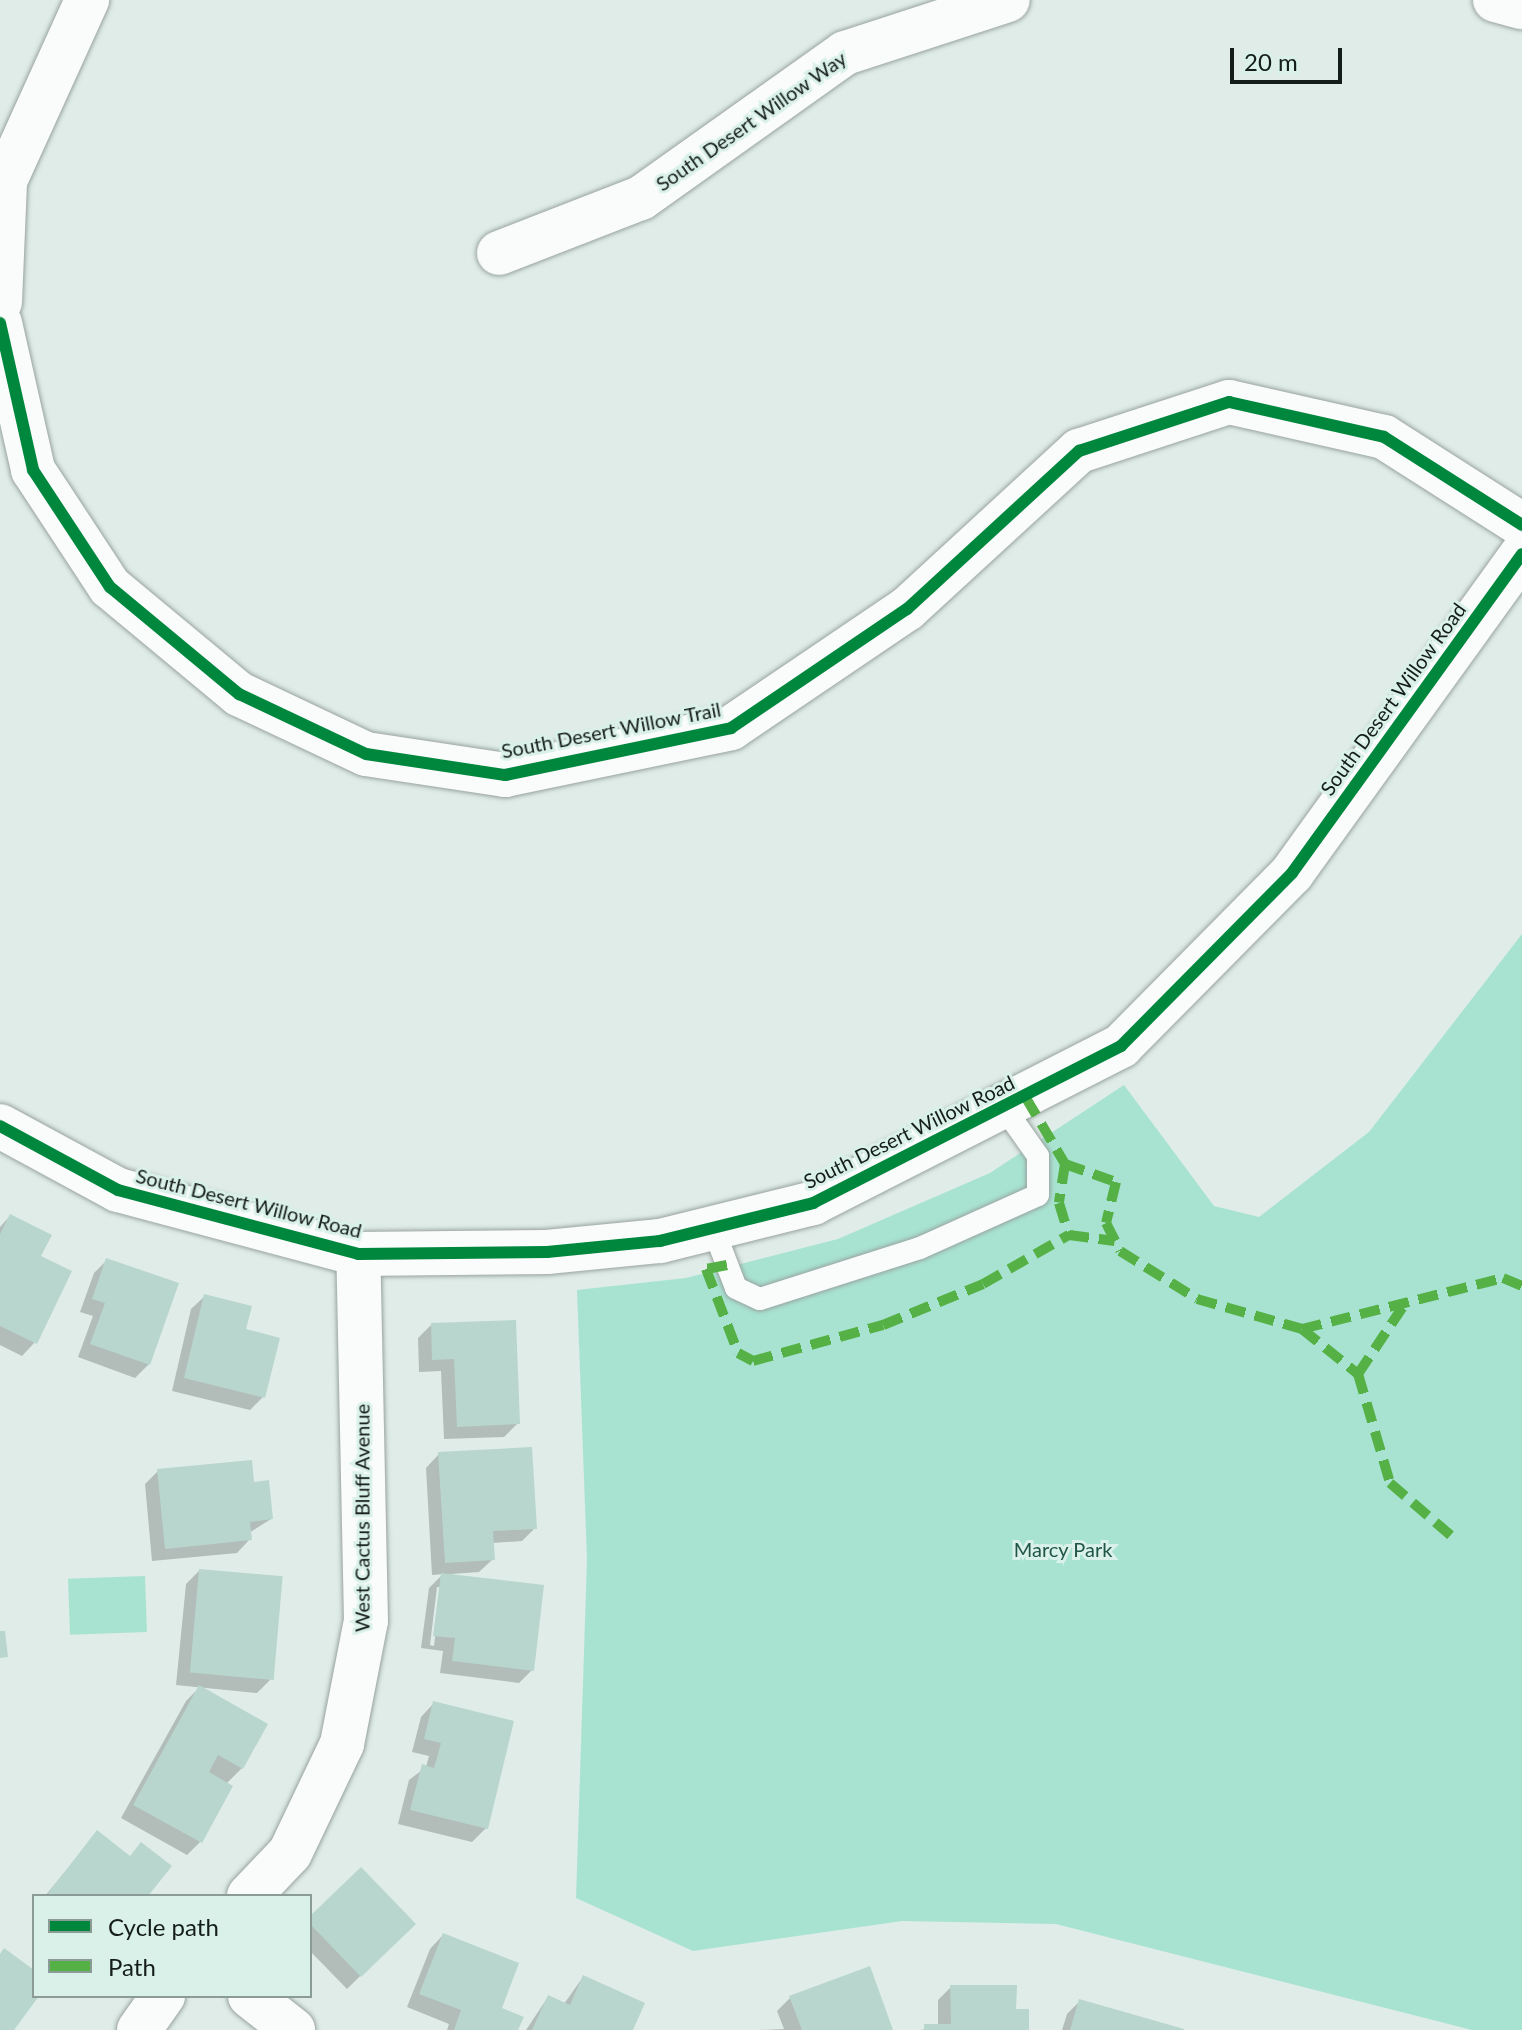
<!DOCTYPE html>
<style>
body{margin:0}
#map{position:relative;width:1522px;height:2030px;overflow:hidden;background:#dfece8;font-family:Lato,sans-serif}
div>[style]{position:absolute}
.green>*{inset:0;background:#a8e3d2;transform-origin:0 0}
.shadow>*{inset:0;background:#0003}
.building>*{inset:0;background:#b8d6ce;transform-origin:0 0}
.roads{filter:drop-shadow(0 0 2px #99a3a0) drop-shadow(0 0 2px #99a3a0)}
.service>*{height:22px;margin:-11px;padding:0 11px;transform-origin:11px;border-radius:11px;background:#fafcfc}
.minor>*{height:44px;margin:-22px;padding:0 22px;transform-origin:22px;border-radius:22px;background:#fafcfc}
.quiet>*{height:10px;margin-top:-5px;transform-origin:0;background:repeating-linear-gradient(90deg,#55b145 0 20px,transparent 0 30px)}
.cycleway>*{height:12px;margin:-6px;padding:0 6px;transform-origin:6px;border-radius:6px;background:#00873e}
span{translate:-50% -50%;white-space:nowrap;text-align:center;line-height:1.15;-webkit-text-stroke:6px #daf1e9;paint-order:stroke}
.street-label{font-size:20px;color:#151d1a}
.park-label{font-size:20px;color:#1f5547}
.legend{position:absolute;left:32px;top:1894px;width:280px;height:104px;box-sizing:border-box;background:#daf1e9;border:2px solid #8b9c96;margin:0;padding:10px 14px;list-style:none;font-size:24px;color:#151d1a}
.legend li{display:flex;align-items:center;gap:16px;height:40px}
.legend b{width:40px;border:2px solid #8b9c96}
.scale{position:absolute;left:1230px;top:48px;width:112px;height:36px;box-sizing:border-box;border:4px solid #151d1a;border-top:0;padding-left:10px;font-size:24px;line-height:28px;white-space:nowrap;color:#151d1a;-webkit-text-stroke:6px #daf1e9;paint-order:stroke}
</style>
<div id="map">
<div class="green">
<i style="clip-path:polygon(1522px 934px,1522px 2030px,1472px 2030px,1056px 1924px,902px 1921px,693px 1951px,576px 1898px,587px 1559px,577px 1290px,686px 1278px,838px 1239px,990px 1173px,1124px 1085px,1214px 1206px,1259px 1217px,1369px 1132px)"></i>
<i style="left:145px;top:1576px;width:56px;height:77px;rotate:88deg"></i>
</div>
<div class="shadow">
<i style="clip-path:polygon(10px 1216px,39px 1257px,35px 1342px,22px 1356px,0 1345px,0 1227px)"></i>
<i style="clip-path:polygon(107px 1260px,149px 1364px,135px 1378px,78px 1357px,93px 1316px,80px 1312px,94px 1273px)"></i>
<i style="clip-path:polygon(205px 1296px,263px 1397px,250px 1410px,172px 1391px,191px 1309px)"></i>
<i style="clip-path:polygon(431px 1325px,518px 1423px,504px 1437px,444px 1439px,441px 1371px,419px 1372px,418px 1338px)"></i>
<i style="clip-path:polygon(evenodd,439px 1454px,535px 1528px,522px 1541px,492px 1543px,493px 1559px,479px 1572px,451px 1574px,532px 1670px,519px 1683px,440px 1673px,443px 1651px,421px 1648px,429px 1588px,443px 1574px,432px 1575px,426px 1468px,439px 1454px,437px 1587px,441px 1587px,434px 1646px,430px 1645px,437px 1587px)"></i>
<i style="clip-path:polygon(158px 1471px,252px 1484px,271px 1519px,249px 1533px,250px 1539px,237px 1553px,152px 1561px,145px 1484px)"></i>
<i style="clip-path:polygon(199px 1571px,270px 1680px,257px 1693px,176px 1685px,186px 1584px)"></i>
<i style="clip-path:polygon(199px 1688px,242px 1768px,226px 1784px,200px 1842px,187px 1855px,121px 1818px,186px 1701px)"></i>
<i style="clip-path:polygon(434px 1703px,512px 1722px,486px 1828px,472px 1842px,398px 1824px,409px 1780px,426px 1767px,429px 1756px,412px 1752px,421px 1717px)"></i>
<i style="clip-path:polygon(97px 1833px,128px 1858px,146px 1896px,45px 1896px)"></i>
<i style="clip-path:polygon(310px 1919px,413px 1924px,347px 1989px,310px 1951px)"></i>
<i style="clip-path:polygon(443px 1935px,499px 2010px,516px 2030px,447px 2030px,449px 2024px,407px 2007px,430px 1949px)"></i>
<i style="clip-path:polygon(583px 1977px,631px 2030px,526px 2030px,548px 1997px,564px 2004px)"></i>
<i style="clip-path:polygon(951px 1987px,1014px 2011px,1027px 2030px,921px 2030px,938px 2026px,938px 2000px)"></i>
<i style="clip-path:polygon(790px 1998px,891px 2030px,759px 2030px,784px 2029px,777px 2011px)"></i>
<i style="clip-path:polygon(1080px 2001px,1180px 2030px,1062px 2030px,1067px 2014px)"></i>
</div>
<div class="building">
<i style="clip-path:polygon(10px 1214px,52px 1235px,41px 1256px,72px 1271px,37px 1344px,0 1326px,0 1234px)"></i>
<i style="clip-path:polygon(106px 1258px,179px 1283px,150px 1365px,90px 1344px,105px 1303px,92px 1299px)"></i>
<i style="clip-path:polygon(204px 1294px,252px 1306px,246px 1329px,280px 1338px,265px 1398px,184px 1378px)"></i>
<i style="clip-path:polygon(516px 1320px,520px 1424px,457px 1427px,454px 1359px,432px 1360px,431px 1323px)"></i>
<i style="clip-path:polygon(532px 1447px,537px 1529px,493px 1531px,495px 1560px,445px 1563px,438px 1452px)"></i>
<i style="clip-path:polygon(252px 1460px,254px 1482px,269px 1480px,273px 1519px,250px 1522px,252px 1540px,165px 1549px,157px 1469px)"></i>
<i style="left:199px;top:1569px;width:84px;height:104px;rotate:5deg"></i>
<i style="clip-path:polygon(441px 1573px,544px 1585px,534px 1671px,452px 1661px,455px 1638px,433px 1636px)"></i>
<i style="clip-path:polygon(0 1631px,5px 1631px,8px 1657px,0 1658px)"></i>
<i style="clip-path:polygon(199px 1685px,268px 1724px,243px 1769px,218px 1755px,209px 1772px,233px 1786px,202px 1843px,133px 1805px)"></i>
<i style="clip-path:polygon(433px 1701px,514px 1721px,488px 1829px,410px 1810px,422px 1764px,434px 1768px,441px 1743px,424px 1739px)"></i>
<i style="clip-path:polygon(97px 1830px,130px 1856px,141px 1842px,172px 1866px,148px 1896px,46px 1896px)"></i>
<i style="clip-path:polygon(361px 1867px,416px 1924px,361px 1977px,310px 1924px,310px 1916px)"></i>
<i style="clip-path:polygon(443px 1933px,519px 1963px,502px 2008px,524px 2017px,518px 2030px,454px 2030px,461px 2010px,419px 1994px)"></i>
<i style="clip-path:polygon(4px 1948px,34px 1970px,34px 1996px,39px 1996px,14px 2030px,0 2030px,0 1954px)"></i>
<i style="clip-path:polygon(870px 1966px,893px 2030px,802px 2030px,789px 1996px)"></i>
<i style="clip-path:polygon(583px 1975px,645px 2003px,633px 2030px,532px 2030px,548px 1995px,570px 2005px)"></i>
<i style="clip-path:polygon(950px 1985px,1017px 1985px,1016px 2009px,1029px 2009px,1029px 2030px,924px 2030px,924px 2024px,951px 2024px)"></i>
<i style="clip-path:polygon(1079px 1999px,1184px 2029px,1184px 2030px,1070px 2030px)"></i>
</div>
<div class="roads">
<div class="service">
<i style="left:713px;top:1228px;width:64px;rotate:69deg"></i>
<i style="left:736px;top:1288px;width:26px;rotate:25deg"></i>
<i style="left:760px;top:1299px;width:168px;rotate:-17.7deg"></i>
<i style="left:920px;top:1248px;width:129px;rotate:-24.2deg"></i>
<i style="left:1038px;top:1195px;width:39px;rotate:-90deg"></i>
<i style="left:1038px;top:1156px;width:57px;rotate:-125.1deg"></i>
</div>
<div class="minor">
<i style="left:1495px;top:0;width:28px;rotate:15deg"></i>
<i style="left:499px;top:253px;width:152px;rotate:-21.2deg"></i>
<i style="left:641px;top:198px;width:250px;rotate:-35.4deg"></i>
<i style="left:845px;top:53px;width:171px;rotate:-18deg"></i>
<i style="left:0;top:302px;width:121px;rotate:-87.6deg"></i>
<i style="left:5px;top:181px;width:199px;rotate:-65.6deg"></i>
<i style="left:0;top:323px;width:151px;rotate:77.3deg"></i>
<i style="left:33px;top:470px;width:140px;rotate:56.7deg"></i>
<i style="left:110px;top:587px;width:168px;rotate:39.7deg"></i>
<i style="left:239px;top:694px;width:140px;rotate:25.3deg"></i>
<i style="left:366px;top:754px;width:141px;rotate:8.6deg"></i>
<i style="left:505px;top:775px;width:231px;rotate:-11.7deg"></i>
<i style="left:731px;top:728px;width:212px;rotate:-34.1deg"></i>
<i style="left:907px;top:609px;width:234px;rotate:-42.6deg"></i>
<i style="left:1079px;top:451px;width:158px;rotate:-18.1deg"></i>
<i style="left:1229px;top:402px;width:159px;rotate:12.7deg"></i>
<i style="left:1384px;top:437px;width:164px;rotate:32.5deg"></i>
<i style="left:0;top:1126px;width:134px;rotate:28.5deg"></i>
<i style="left:118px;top:1190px;width:248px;rotate:14.9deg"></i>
<i style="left:358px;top:1254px;width:189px;rotate:-0.6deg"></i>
<i style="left:547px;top:1252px;width:114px;rotate:-5.6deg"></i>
<i style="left:660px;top:1241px;width:158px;rotate:-13.9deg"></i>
<i style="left:813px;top:1203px;width:346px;rotate:-27deg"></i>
<i style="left:1121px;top:1046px;width:243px;rotate:-45.3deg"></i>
<i style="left:1292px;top:873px;width:393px;rotate:-54.2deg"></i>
<i style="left:249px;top:1896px;width:59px;rotate:-46.4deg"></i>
<i style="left:290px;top:1853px;width:121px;rotate:-64.5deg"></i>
<i style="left:342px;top:1744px;width:125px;rotate:-79deg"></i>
<i style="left:366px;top:1621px;width:367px;rotate:-91.2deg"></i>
<i style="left:250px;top:1996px;width:55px;rotate:38.3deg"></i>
<i style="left:139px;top:2030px;width:42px;rotate:-54.8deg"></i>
</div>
</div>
<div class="quiet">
<i style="left:1026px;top:1098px;width:77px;rotate:59.4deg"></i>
<i style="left:1065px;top:1164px;width:54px;rotate:19.4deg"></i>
<i style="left:1116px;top:1182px;width:42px;rotate:103.7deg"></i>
<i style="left:1106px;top:1223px;width:31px;rotate:63deg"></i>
<i style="left:1120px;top:1251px;width:91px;rotate:31.9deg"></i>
<i style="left:1197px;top:1299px;width:109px;rotate:15.9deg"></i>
<i style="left:1302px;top:1329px;width:207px;rotate:-14.2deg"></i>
<i style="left:1503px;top:1278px;width:21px;rotate:23deg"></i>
<i style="left:1065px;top:1164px;width:39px;rotate:99deg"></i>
<i style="left:1059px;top:1203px;width:34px;rotate:73deg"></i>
<i style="left:1069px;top:1235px;width:46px;rotate:7.4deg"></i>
<i style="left:727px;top:1265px;width:21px;rotate:169deg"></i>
<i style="left:706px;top:1269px;width:90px;rotate:69.1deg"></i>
<i style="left:738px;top:1353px;width:17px;rotate:28deg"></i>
<i style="left:753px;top:1361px;width:135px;rotate:-15.5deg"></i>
<i style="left:883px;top:1325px;width:108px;rotate:-22.3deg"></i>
<i style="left:983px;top:1284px;width:99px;rotate:-29.7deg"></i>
<i style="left:1302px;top:1329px;width:72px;rotate:38.8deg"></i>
<i style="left:1358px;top:1374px;width:114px;rotate:73.6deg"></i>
<i style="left:1390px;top:1483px;width:87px;rotate:40.8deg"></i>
<i style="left:1358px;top:1374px;width:87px;rotate:-56.3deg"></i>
</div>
<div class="cycleway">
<i style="left:0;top:323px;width:151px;rotate:77.3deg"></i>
<i style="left:33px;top:470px;width:140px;rotate:56.7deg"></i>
<i style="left:110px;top:587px;width:168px;rotate:39.7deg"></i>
<i style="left:239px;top:694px;width:140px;rotate:25.3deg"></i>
<i style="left:366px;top:754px;width:141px;rotate:8.6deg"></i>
<i style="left:505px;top:775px;width:231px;rotate:-11.7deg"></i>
<i style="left:731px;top:728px;width:212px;rotate:-34.1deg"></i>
<i style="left:907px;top:609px;width:234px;rotate:-42.6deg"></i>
<i style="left:1079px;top:451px;width:158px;rotate:-18.1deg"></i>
<i style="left:1229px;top:402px;width:159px;rotate:12.7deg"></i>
<i style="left:1384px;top:437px;width:164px;rotate:32.5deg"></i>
<i style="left:0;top:1126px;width:134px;rotate:28.5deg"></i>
<i style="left:118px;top:1190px;width:248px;rotate:14.9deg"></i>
<i style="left:358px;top:1254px;width:189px;rotate:-0.6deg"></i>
<i style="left:547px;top:1252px;width:114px;rotate:-5.6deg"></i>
<i style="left:660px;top:1241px;width:158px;rotate:-13.9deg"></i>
<i style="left:813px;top:1203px;width:346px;rotate:-27deg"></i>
<i style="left:1121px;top:1046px;width:243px;rotate:-45.3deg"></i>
<i style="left:1292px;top:873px;width:393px;rotate:-54.2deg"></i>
</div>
<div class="street-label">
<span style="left:751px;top:121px;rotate:-35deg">South Desert Willow Way</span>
<span style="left:1393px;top:699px;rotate:-54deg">South Desert Willow Road</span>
<span style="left:611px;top:730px;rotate:-11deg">South Desert Willow Trail</span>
<span style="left:909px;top:1132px;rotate:-26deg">South Desert Willow Road</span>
<span style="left:249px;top:1203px;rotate:14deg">South Desert Willow Road</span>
<span style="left:362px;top:1518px;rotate:-90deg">West Cactus Bluff Avenue</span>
</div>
<div class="park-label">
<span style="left:1063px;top:1549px">Marcy Park</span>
</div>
<ul class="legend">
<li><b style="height:10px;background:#00873e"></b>Cycle path</li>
<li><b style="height:10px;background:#55b145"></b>Path</li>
</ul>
<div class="scale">20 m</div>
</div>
